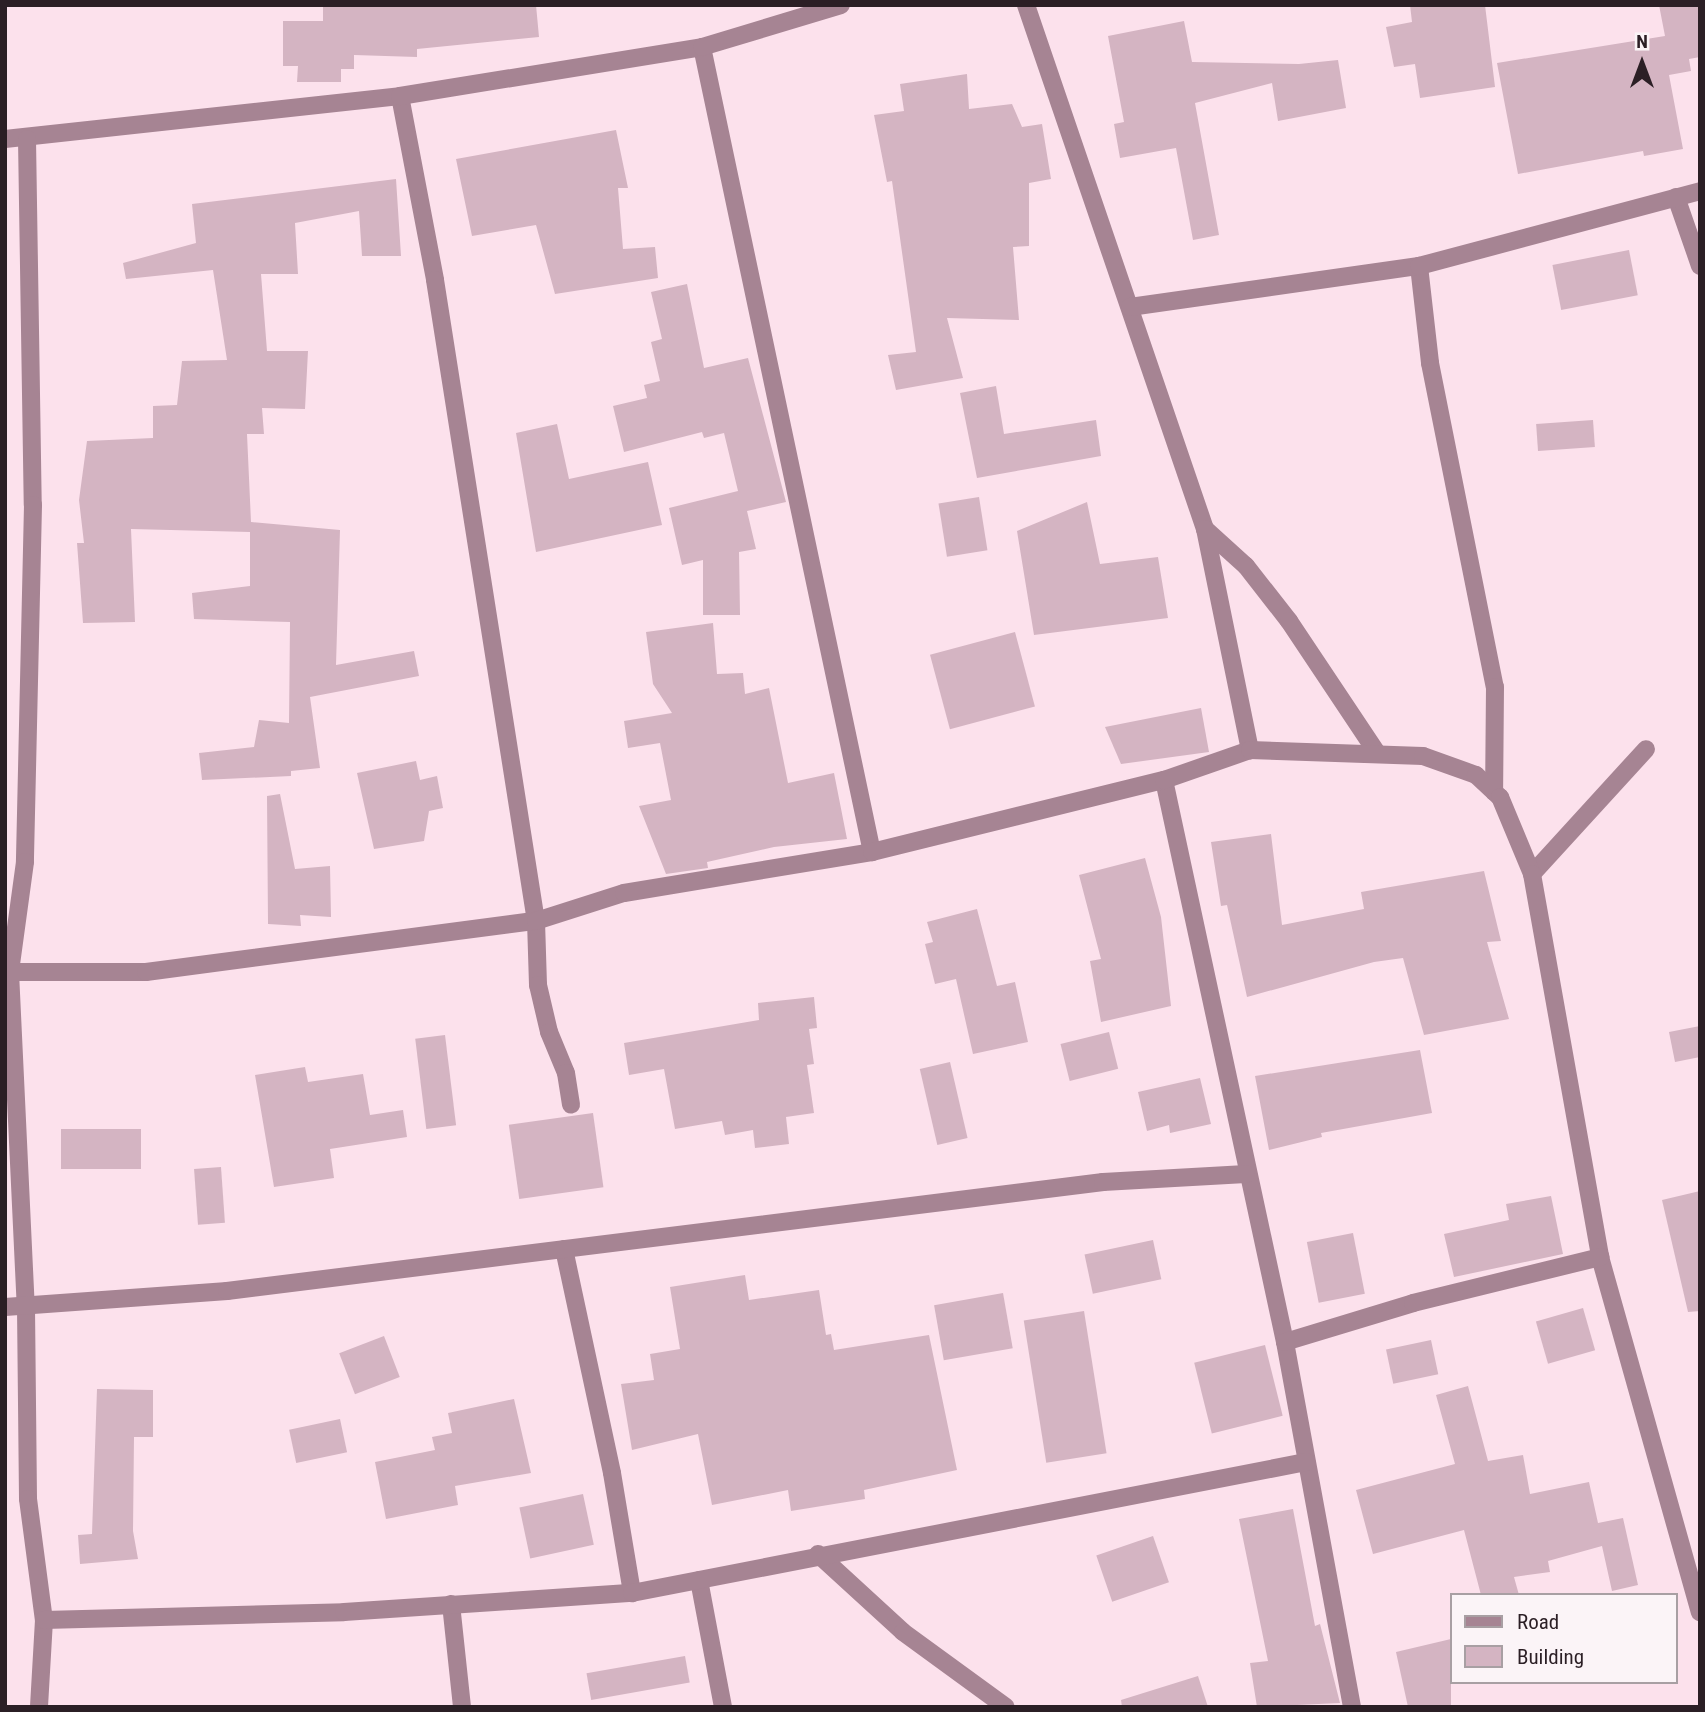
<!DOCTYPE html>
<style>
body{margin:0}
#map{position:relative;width:1705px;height:1712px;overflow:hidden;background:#fce1ec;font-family:"Roboto Condensed",sans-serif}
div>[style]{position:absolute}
.building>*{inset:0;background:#d4b4c2;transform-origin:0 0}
.minor>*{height:18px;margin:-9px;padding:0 9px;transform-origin:9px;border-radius:9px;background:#a68493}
span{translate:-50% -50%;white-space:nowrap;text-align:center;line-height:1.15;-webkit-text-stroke:5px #fbf4f7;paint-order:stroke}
.frame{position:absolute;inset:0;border:7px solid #2b1f25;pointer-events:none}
.legend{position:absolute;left:1450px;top:1593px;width:228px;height:91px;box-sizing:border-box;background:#fbf4f7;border:2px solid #a89fa3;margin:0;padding:9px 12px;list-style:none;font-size:21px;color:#2b1f25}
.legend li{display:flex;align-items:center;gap:14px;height:35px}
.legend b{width:35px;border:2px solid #a89fa3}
.north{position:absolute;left:1607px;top:28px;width:70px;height:70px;-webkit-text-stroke:5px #fbf4f7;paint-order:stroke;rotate:0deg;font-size:19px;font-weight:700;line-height:28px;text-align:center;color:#2b1f25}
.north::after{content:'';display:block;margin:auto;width:24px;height:32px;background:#2b1f25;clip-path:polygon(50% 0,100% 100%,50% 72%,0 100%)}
</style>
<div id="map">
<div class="building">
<i style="clip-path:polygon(323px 5px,536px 5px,539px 37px,417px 49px,417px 57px,354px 55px,354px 69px,341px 69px,341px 82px,297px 82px,298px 66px,283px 66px,283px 21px,323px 21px)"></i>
<i style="clip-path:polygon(1410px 5px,1485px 5px,1495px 87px,1420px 98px,1415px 64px,1394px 67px,1386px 27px,1412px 22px)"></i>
<i style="clip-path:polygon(1659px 5px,1700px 5px,1700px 57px,1689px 59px,1691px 71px,1669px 75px,1683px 149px,1644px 156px,1643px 151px,1518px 174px,1497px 63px,1665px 36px)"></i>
<i style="clip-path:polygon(1184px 21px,1192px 62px,1299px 64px,1338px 60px,1346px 108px,1278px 121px,1272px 83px,1195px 103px,1219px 235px,1193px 240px,1176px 148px,1120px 158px,1114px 124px,1124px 122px,1108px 36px)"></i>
<i style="clip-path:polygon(967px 74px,969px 109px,1012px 104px,1022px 127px,1042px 124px,1051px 179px,1029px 183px,1029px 246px,1013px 247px,1019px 320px,947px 318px,963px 378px,896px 390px,888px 355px,916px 352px,892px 181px,887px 182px,874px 115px,904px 111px,900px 84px)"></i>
<i style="clip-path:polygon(616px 130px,628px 188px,618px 188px,623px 249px,655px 247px,658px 278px,555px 294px,536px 225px,472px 236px,456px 159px)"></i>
<i style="clip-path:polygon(396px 179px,401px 256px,362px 256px,359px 211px,295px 223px,298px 274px,261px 274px,267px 351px,308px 351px,305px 409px,262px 408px,264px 434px,247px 434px,251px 522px,340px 530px,336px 665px,414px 651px,419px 676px,310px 697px,320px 768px,291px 771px,291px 776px,202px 780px,199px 753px,254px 747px,259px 720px,289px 723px,290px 622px,194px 619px,192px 593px,250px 586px,250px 532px,131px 529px,135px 622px,83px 623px,77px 543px,84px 543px,79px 500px,87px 441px,153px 438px,153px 406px,177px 405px,182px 361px,227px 360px,213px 270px,126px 279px,123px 263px,196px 243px,192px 204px)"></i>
<i style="left:1629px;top:250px;width:46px;height:78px;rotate:79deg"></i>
<i style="clip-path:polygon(687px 284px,704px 368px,748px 358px,786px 502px,747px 511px,756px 549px,739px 552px,740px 615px,703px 615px,703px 560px,682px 565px,669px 508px,738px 491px,724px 433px,704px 438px,702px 432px,624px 452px,613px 406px,647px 398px,644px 385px,660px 381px,651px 342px,662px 339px,651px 292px)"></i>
<i style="clip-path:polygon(996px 386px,1004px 434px,1096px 420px,1101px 456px,977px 478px,960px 393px)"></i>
<i style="left:1593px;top:420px;width:27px;height:57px;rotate:86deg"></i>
<i style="clip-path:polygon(557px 424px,569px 479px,648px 462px,662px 525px,536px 552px,516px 433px)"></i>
<i style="left:979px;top:497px;width:54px;height:41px;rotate:81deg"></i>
<i style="clip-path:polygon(1087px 502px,1100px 564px,1158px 557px,1168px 618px,1034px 635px,1017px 531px)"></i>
<i style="clip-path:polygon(713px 623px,717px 674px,743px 673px,745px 694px,769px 688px,788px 783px,834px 773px,847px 839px,774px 847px,707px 862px,708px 868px,666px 874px,639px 806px,671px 800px,660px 743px,628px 748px,624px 721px,672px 713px,653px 684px,646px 632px)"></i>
<i style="left:1015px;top:632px;width:77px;height:88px;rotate:75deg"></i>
<i style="clip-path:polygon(1201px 708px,1209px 752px,1121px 764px,1105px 727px)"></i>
<i style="clip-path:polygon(416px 761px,420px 780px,437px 776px,443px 808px,429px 811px,424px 841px,374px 849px,357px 773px)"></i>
<i style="clip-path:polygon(280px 794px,295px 869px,330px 866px,331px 917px,300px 915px,301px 926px,268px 924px,267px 796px)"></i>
<i style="clip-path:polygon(1271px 834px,1282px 925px,1364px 909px,1361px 892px,1484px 871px,1501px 941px,1487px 942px,1509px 1019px,1424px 1035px,1403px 958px,1374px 962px,1247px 997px,1227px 905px,1221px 906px,1211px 842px)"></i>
<i style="clip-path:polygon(1145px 858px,1161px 917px,1171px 1006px,1101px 1022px,1090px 961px,1101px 959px,1079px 875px)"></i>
<i style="clip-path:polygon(977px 909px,997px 986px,1015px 982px,1028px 1042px,973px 1054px,956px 979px,935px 984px,925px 944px,933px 942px,927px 922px)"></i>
<i style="clip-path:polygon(814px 997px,817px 1028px,809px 1029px,814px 1064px,807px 1065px,814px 1113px,786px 1117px,789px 1144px,755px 1148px,753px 1130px,725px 1135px,722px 1121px,675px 1129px,664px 1069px,629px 1075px,624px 1043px,759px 1020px,758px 1003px)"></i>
<i style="clip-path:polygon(1700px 1026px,1700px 1057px,1675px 1062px,1669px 1032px)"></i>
<i style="left:1109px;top:1032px;width:38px;height:50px;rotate:76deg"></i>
<i style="left:445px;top:1035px;width:91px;height:30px;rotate:83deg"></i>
<i style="clip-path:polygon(1420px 1050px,1432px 1113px,1321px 1133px,1322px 1137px,1269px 1150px,1255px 1076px)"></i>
<i style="left:950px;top:1062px;width:78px;height:31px;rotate:77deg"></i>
<i style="clip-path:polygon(305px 1067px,308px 1082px,363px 1074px,370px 1115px,403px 1110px,407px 1137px,330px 1149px,334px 1178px,274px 1187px,255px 1075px)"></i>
<i style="clip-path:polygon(1200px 1078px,1211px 1124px,1170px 1133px,1169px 1125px,1147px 1131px,1138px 1092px)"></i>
<i style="left:593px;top:1113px;width:75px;height:85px;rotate:82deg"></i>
<i style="left:61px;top:1129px;width:80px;height:40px"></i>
<i style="left:221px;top:1167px;width:56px;height:27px;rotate:86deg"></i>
<i style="clip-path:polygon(1700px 1191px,1700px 1311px,1688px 1312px,1662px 1200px)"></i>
<i style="clip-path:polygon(1551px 1196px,1563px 1254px,1454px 1277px,1444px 1234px,1509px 1220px,1506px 1204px)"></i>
<i style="left:1353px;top:1233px;width:62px;height:47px;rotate:79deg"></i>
<i style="left:1153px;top:1240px;width:40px;height:70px;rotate:78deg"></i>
<i style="clip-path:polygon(745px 1275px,749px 1300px,819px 1290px,826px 1335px,831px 1334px,834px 1350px,929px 1335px,957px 1470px,864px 1490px,865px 1499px,791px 1511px,788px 1490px,712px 1505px,698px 1434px,632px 1450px,621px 1384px,654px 1380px,650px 1354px,680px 1349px,670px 1287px)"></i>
<i style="left:1003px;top:1293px;width:56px;height:70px;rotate:80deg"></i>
<i style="left:1583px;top:1308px;width:44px;height:49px;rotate:74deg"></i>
<i style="left:1084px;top:1311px;width:144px;height:61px;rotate:81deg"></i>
<i style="left:384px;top:1336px;width:44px;height:48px;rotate:69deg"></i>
<i style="left:1431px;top:1340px;width:35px;height:46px;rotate:78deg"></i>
<i style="left:1265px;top:1345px;width:73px;height:73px;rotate:76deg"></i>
<i style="clip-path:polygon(1468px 1386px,1488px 1461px,1523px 1455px,1530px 1494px,1589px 1482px,1598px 1523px,1623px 1518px,1638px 1585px,1612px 1591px,1602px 1546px,1548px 1561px,1550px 1572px,1514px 1577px,1519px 1595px,1481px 1595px,1464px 1530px,1373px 1554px,1356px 1490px,1455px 1464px,1436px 1395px)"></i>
<i style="clip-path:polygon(97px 1389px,153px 1390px,153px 1437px,134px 1437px,133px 1531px,138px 1559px,80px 1564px,78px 1535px,92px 1534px)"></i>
<i style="clip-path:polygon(514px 1399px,531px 1473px,455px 1486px,458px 1505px,386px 1519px,375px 1462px,435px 1450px,432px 1437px,452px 1433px,448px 1413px)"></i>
<i style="left:340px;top:1419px;width:34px;height:52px;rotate:78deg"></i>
<i style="left:583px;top:1494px;width:52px;height:65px;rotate:78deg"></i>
<i style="clip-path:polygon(1293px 1509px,1315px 1626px,1320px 1624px,1340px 1703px,1257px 1707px,1250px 1663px,1268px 1661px,1239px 1519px)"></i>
<i style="left:1153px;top:1536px;width:49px;height:60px;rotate:71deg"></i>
<i style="clip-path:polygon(1451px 1639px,1451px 1707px,1408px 1707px,1396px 1652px)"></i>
<i style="left:685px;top:1656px;width:27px;height:100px;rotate:80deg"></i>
<i style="clip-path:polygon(1198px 1676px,1208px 1707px,1122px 1707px,1121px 1700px)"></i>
</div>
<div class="minor">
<i style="left:1026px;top:5px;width:554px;rotate:71.14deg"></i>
<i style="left:1205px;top:529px;width:226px;rotate:78.5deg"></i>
<i style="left:702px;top:47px;width:823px;rotate:78.08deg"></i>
<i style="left:400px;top:96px;width:187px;rotate:79.2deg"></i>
<i style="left:435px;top:280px;width:649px;rotate:81.05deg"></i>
<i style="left:536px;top:921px;width:64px;rotate:88.2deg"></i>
<i style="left:538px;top:985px;width:48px;rotate:76.8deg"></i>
<i style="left:549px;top:1032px;width:44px;rotate:67.5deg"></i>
<i style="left:566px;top:1073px;width:32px;rotate:81deg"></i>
<i style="left:5px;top:139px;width:397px;rotate:-6.2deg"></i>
<i style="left:400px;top:96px;width:306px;rotate:-9.2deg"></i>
<i style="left:702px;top:47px;width:145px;rotate:-16.8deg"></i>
<i style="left:27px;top:139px;width:366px;rotate:89.1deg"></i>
<i style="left:33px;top:505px;width:357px;rotate:91.3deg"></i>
<i style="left:25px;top:862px;width:111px;rotate:97.8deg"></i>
<i style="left:10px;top:972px;width:336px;rotate:87.3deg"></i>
<i style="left:26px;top:1308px;width:191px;rotate:89.4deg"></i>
<i style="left:28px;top:1499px;width:122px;rotate:82.5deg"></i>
<i style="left:44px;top:1620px;width:87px;rotate:93.3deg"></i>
<i style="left:1676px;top:197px;width:73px;rotate:70.8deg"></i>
<i style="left:1419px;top:266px;width:98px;rotate:83.5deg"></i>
<i style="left:1430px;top:363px;width:330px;rotate:78.7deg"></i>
<i style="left:1495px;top:687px;width:105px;rotate:90.5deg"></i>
<i style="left:1130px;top:307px;width:292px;rotate:-8.1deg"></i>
<i style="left:1419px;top:266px;width:291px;rotate:-14.9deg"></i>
<i style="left:1205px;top:529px;width:55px;rotate:42.1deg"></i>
<i style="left:1246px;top:566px;width:70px;rotate:52deg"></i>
<i style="left:1289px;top:621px;width:159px;rotate:56.3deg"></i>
<i style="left:1164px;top:780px;width:575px;rotate:77.85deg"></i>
<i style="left:1285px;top:1342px;width:371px;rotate:79.6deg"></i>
<i style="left:1532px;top:874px;width:169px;rotate:-47.6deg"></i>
<i style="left:5px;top:972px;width:141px"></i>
<i style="left:146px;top:972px;width:393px;rotate:-7.5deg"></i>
<i style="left:536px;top:921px;width:92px;rotate:-17.7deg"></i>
<i style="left:624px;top:893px;width:251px;rotate:-9.4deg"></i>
<i style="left:872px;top:852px;width:301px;rotate:-13.9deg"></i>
<i style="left:1164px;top:780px;width:91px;rotate:-19.2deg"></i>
<i style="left:1250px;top:750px;width:173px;rotate:2deg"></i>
<i style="left:1423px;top:756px;width:56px;rotate:19.7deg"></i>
<i style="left:1476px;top:775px;width:33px;rotate:43deg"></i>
<i style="left:1500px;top:797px;width:83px;rotate:67.4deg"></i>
<i style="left:1532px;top:874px;width:389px;rotate:79.9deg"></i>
<i style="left:1600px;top:1257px;width:369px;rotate:74.3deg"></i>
<i style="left:564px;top:1249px;width:229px;rotate:77.9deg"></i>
<i style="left:612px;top:1473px;width:122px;rotate:80.5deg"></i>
<i style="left:5px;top:1307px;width:223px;rotate:-4.1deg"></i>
<i style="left:227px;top:1291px;width:883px;rotate:-7.09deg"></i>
<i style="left:1103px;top:1182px;width:143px;rotate:-3.2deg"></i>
<i style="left:1285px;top:1342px;width:134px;rotate:-16.9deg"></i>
<i style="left:1413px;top:1303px;width:193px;rotate:-13.8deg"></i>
<i style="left:818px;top:1554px;width:115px;rotate:42.5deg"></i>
<i style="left:903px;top:1632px;width:127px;rotate:36.1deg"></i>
<i style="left:699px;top:1580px;width:129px;rotate:79.3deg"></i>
<i style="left:451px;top:1604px;width:104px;rotate:83.9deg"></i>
<i style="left:44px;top:1620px;width:300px;rotate:-1.5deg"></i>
<i style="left:344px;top:1612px;width:289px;rotate:-3.8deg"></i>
<i style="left:632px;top:1593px;width:687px;rotate:-11deg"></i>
</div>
<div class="frame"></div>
<ul class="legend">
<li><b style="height:9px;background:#a68493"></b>Road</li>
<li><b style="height:19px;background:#d4b4c2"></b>Building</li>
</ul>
<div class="north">N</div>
</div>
